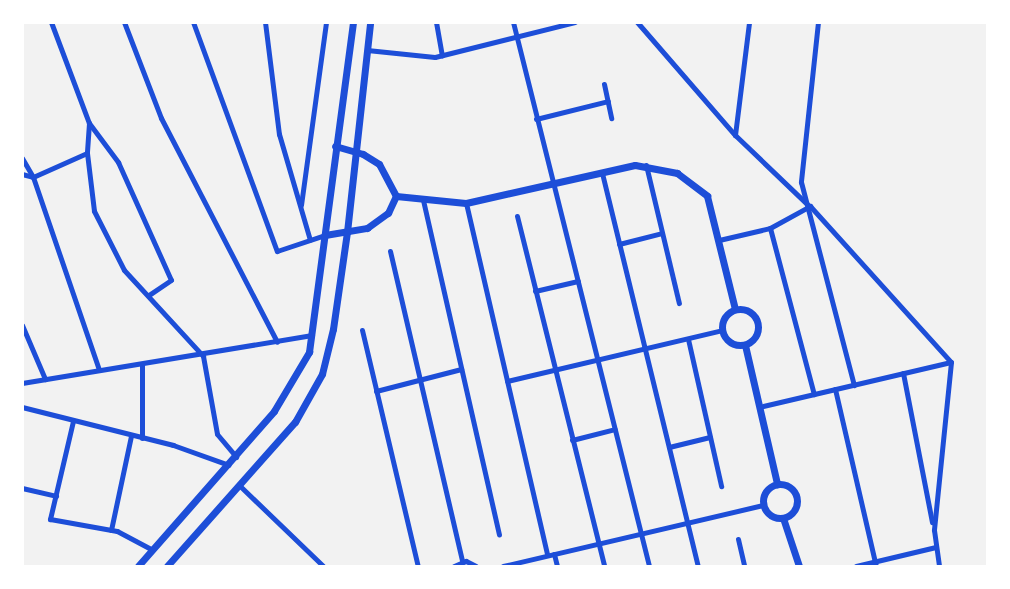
<!DOCTYPE html>
<style>
body{margin:0}
#map{position:relative;width:1010px;height:589px;overflow:hidden;background:#f2f2f2;font-family:Poppins,sans-serif}
div>[style]{position:absolute}
.minor>*{height:5px;margin:-2.5px;padding:0 2.5px;transform-origin:2.5px;border-radius:2.5px;background:#1d4ed8}
.tertiary>*{height:7px;margin:-3.5px;padding:0 3.5px;transform-origin:3.5px;border-radius:3.5px;background:#1d4ed8}
.tertiary>.ring{margin:-3.5px;padding:0;box-sizing:content-box;background:none;border:7px solid #1d4ed8;border-radius:50%}
span{translate:-50% -50%;white-space:nowrap;text-align:center;line-height:1.15;-webkit-text-stroke:6px #fff;paint-order:stroke}
.frame{position:absolute;inset:0;border:24px solid #fff;pointer-events:none}
</style>
<div id="map">
<div class="minor">
<i style="left:51px;top:22px;width:108px;rotate:69.4deg"></i>
<i style="left:89px;top:123px;width:30px;rotate:94deg"></i>
<i style="left:87px;top:153px;width:58px;rotate:83.1deg"></i>
<i style="left:94px;top:211px;width:66px;rotate:63deg"></i>
<i style="left:124px;top:270px;width:117px;rotate:47.4deg"></i>
<i style="left:203px;top:356px;width:79px;rotate:79.8deg"></i>
<i style="left:217px;top:434px;width:30px;rotate:50deg"></i>
<i style="left:124px;top:22px;width:103px;rotate:68.9deg"></i>
<i style="left:161px;top:118px;width:252px;rotate:62.6deg"></i>
<i style="left:193px;top:22px;width:244px;rotate:69.9deg"></i>
<i style="left:277px;top:251px;width:51px;rotate:-18.4deg"></i>
<i style="left:265px;top:22px;width:113px;rotate:82.9deg"></i>
<i style="left:279px;top:134px;width:110px;rotate:73.7deg"></i>
<i style="left:436px;top:22px;width:34px;rotate:80deg"></i>
<i style="left:513px;top:22px;width:561px;rotate:75.96deg"></i>
<i style="left:637px;top:22px;width:150px;rotate:49.1deg"></i>
<i style="left:735px;top:135px;width:101px;rotate:43.8deg"></i>
<i style="left:818px;top:22px;width:161px;rotate:96.1deg"></i>
<i style="left:801px;top:182px;width:210px;rotate:75.4deg"></i>
<i style="left:367px;top:50px;width:68px;rotate:5.9deg"></i>
<i style="left:435px;top:57px;width:144px;rotate:-14deg"></i>
<i style="left:604px;top:84px;width:35px;rotate:78deg"></i>
<i style="left:536px;top:119px;width:74px;rotate:-14deg"></i>
<i style="left:89px;top:123px;width:49px;rotate:53.4deg"></i>
<i style="left:118px;top:162px;width:129px;rotate:65.8deg"></i>
<i style="left:171px;top:280px;width:27px;rotate:146deg"></i>
<i style="left:735px;top:135px;width:114px;rotate:-82.9deg"></i>
<i style="left:22px;top:158px;width:22px;rotate:60deg"></i>
<i style="left:33px;top:177px;width:204px;rotate:71.1deg"></i>
<i style="left:646px;top:165px;width:142px;rotate:76.6deg"></i>
<i style="left:602px;top:173px;width:405px;rotate:76.3deg"></i>
<i style="left:22px;top:174px;width:11px;rotate:15deg"></i>
<i style="left:33px;top:177px;width:59px;rotate:-24deg"></i>
<i style="left:423px;top:200px;width:343px;rotate:77.2deg"></i>
<i style="left:466px;top:203px;width:361px;rotate:77deg"></i>
<i style="left:301px;top:205px;width:185px;rotate:-82.2deg"></i>
<i style="left:517px;top:216px;width:361px;rotate:76deg"></i>
<i style="left:770px;top:228px;width:172px;rotate:75.2deg"></i>
<i style="left:719px;top:240px;width:52px;rotate:-13.2deg"></i>
<i style="left:770px;top:228px;width:46px;rotate:-28.8deg"></i>
<i style="left:810px;top:206px;width:210px;rotate:47.9deg"></i>
<i style="left:951px;top:362px;width:169px;rotate:95.8deg"></i>
<i style="left:934px;top:530px;width:36px;rotate:82deg"></i>
<i style="left:619px;top:244px;width:44px;rotate:-14.3deg"></i>
<i style="left:390px;top:251px;width:318px;rotate:76.9deg"></i>
<i style="left:535px;top:291px;width:44px;rotate:-13.1deg"></i>
<i style="left:22px;top:325px;width:59px;rotate:66.9deg"></i>
<i style="left:362px;top:330px;width:243px;rotate:76.7deg"></i>
<i style="left:688px;top:339px;width:151px;rotate:77.3deg"></i>
<i style="left:142px;top:364px;width:74px;rotate:90deg"></i>
<i style="left:903px;top:373px;width:152px;rotate:79deg"></i>
<i style="left:507px;top:381px;width:221px;rotate:-13.3deg"></i>
<i style="left:22px;top:383px;width:294px;rotate:-9.4deg"></i>
<i style="left:835px;top:389px;width:182px;rotate:77deg"></i>
<i style="left:376px;top:391px;width:88px;rotate:-14.5deg"></i>
<i style="left:22px;top:407px;width:156px;rotate:14.1deg"></i>
<i style="left:173px;top:445px;width:59px;rotate:19.7deg"></i>
<i style="left:759px;top:407px;width:197px;rotate:-13.2deg"></i>
<i style="left:73px;top:421px;width:101px;rotate:103.2deg"></i>
<i style="left:50px;top:519px;width:68px;rotate:10.2deg"></i>
<i style="left:117px;top:531px;width:40px;rotate:28deg"></i>
<i style="left:572px;top:440px;width:44px;rotate:-14.3deg"></i>
<i style="left:669px;top:447px;width:42px;rotate:-13.7deg"></i>
<i style="left:240px;top:486px;width:115px;rotate:43.9deg"></i>
<i style="left:22px;top:488px;width:35px;rotate:13deg"></i>
<i style="left:111px;top:530px;width:96px;rotate:-78deg"></i>
<i style="left:738px;top:539px;width:28px;rotate:77deg"></i>
<i style="left:554px;top:554px;width:12px;rotate:76deg"></i>
<i style="left:454px;top:566px;width:13px;rotate:-23deg"></i>
<i style="left:466px;top:561px;width:11px;rotate:27deg"></i>
<i style="left:503px;top:566px;width:267px;rotate:-13.2deg"></i>
<i style="left:856px;top:566px;width:82px;rotate:-13.4deg"></i>
</div>
<div class="tertiary">
<i style="left:396px;top:196px;width:70px;rotate:5.7deg"></i>
<i style="left:466px;top:203px;width:173px;rotate:-12.7deg"></i>
<i style="left:635px;top:165px;width:43px;rotate:10.8deg"></i>
<i style="left:677px;top:173px;width:38px;rotate:37deg"></i>
<i style="left:707px;top:196px;width:116px;rotate:76.1deg"></i>
<i style="left:325px;top:235px;width:43px;rotate:-9.5deg"></i>
<i style="left:367px;top:228px;width:26px;rotate:-36deg"></i>
<i style="left:388px;top:213px;width:19px;rotate:-65deg"></i>
<i style="left:396px;top:196px;width:36px;rotate:-118deg"></i>
<i style="left:379px;top:164px;width:19px;rotate:-148deg"></i>
<i style="left:363px;top:154px;width:29px;rotate:-164deg"></i>
<i class="ring" style="left:722px;top:309px;width:29px;height:29px"></i>
<i style="left:745px;top:345px;width:143px;rotate:77deg"></i>
<i class="ring" style="left:763px;top:484px;width:27px;height:27px"></i>
<i style="left:783px;top:518px;width:51px;rotate:71.6deg"></i>
<i style="left:138px;top:566px;width:206px;rotate:-48.7deg"></i>
<i style="left:274px;top:411px;width:69px;rotate:-59.3deg"></i>
<i style="left:309px;top:352px;width:333px;rotate:-82.4deg"></i>
<i style="left:167px;top:566px;width:193px;rotate:-48.4deg"></i>
<i style="left:295px;top:422px;width:55px;rotate:-60.6deg"></i>
<i style="left:322px;top:374px;width:46px;rotate:-76.3deg"></i>
<i style="left:333px;top:329px;width:98px;rotate:-81.8deg"></i>
<i style="left:347px;top:232px;width:211px;rotate:-83.7deg"></i>
</div>
<div class="frame"></div>
</div>
